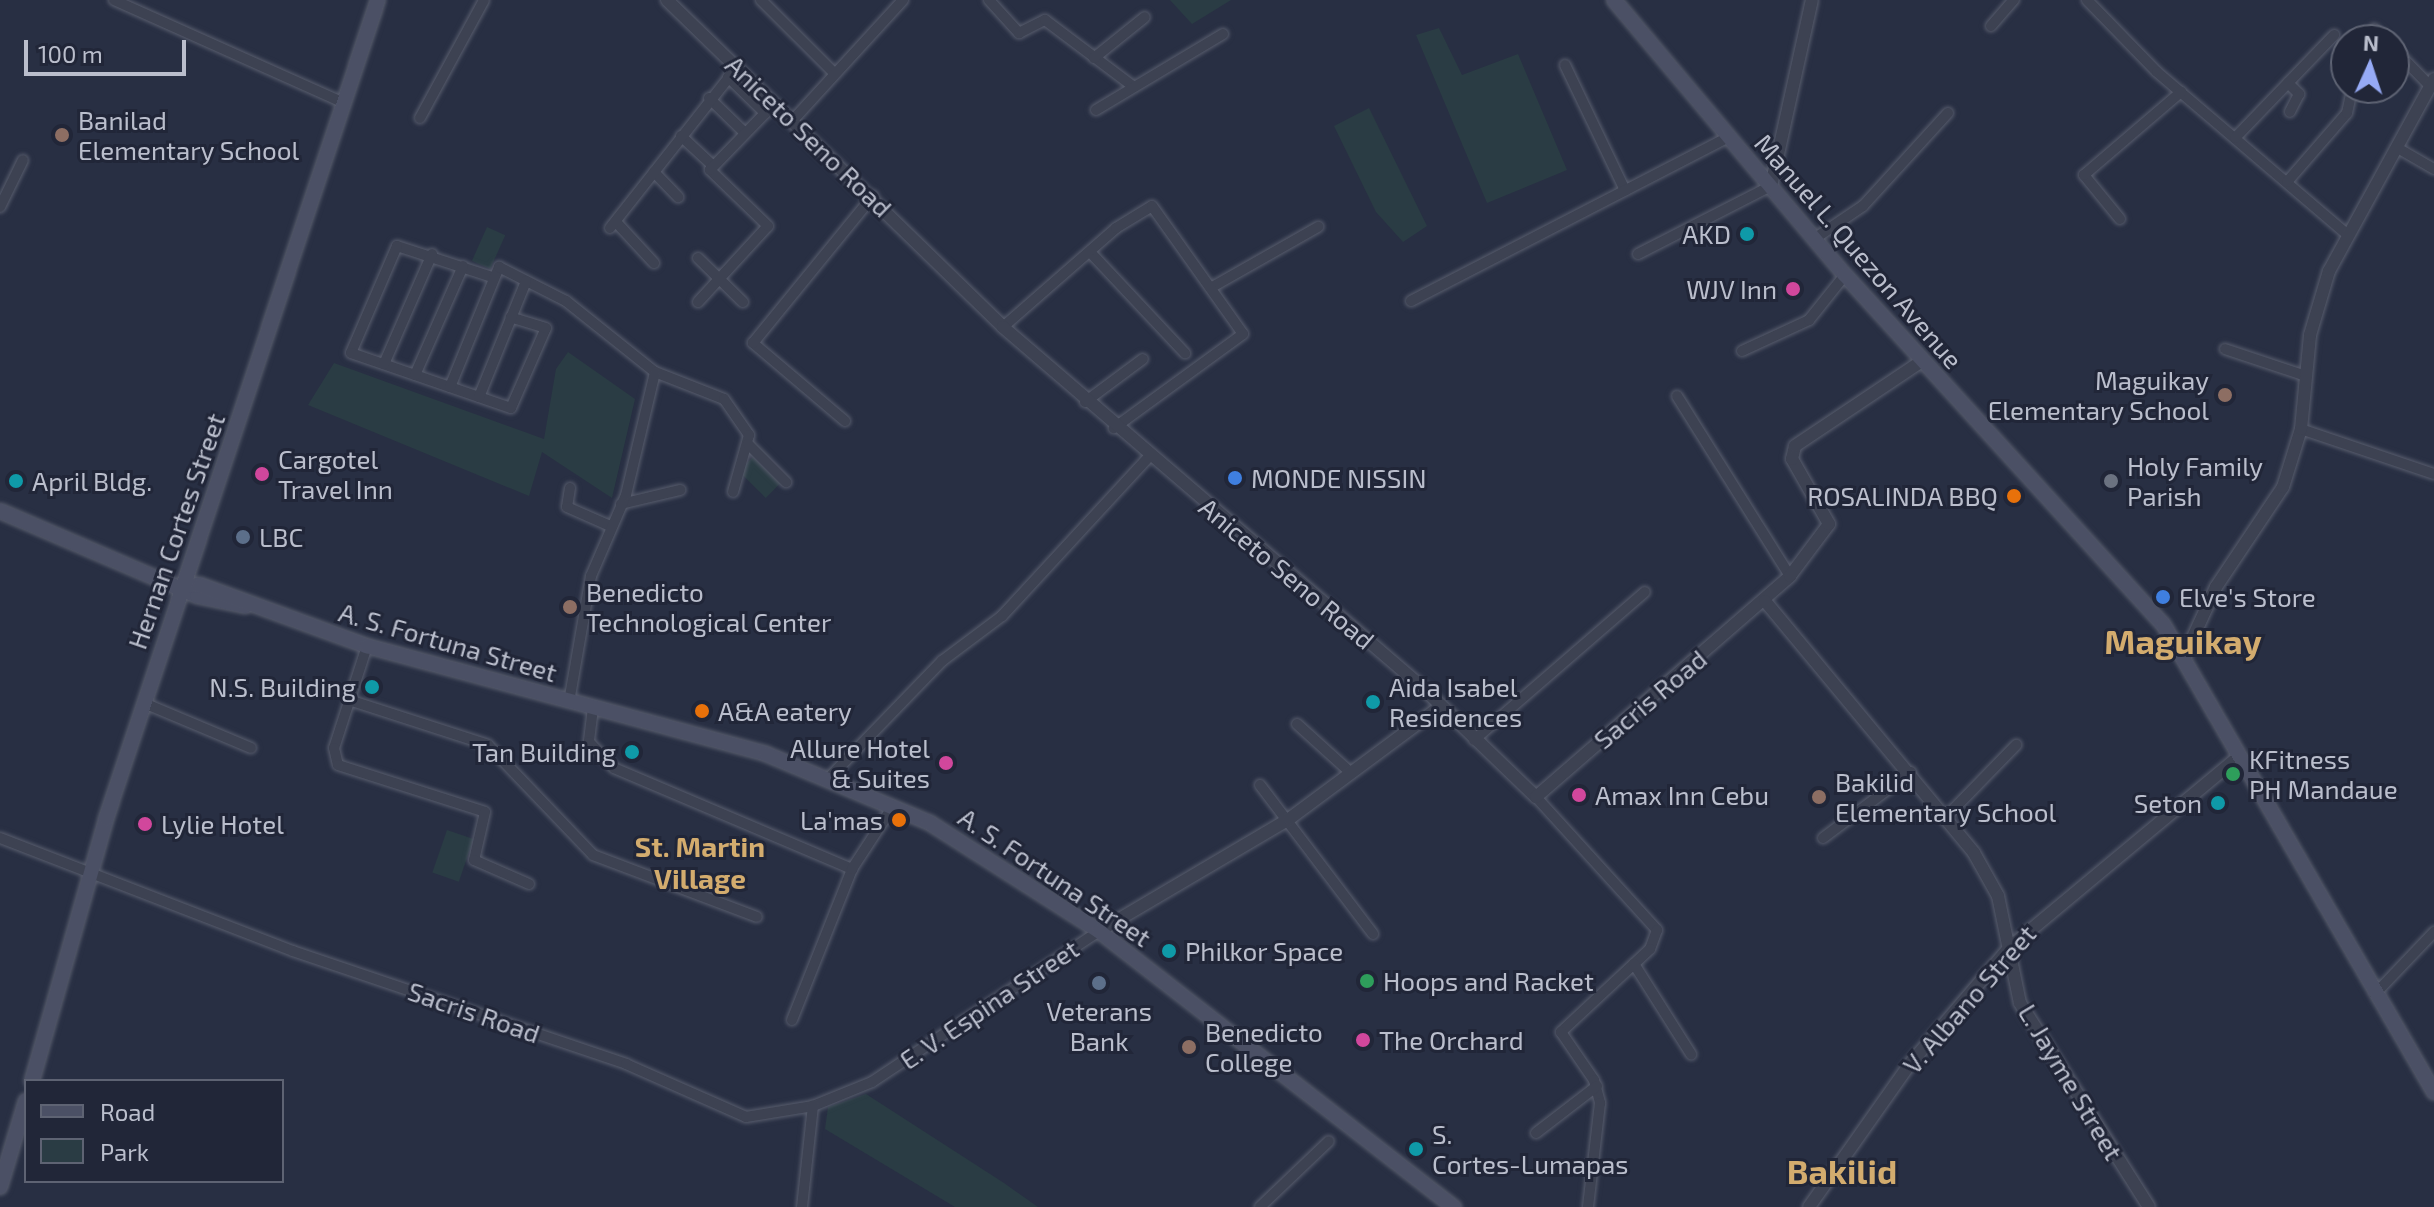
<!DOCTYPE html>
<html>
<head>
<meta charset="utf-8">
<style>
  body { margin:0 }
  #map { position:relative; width:2434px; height:1207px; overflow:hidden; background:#282f43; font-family:"Exo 2",sans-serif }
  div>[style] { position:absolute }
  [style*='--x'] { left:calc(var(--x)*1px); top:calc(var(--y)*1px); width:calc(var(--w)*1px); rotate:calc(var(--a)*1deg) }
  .green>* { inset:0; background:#2a3c44; transform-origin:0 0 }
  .roads { filter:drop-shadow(0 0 2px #585d6d) drop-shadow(0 0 2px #585d6d) }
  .minor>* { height:10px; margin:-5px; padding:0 5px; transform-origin:5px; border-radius:5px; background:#3d4252 }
  .tertiary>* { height:12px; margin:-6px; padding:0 6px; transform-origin:6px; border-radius:6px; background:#3d4252 }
  .secondary>* { height:14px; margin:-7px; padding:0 7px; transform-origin:7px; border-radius:7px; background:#4b5065 }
  .dots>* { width:22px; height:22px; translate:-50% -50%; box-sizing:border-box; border:4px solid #212638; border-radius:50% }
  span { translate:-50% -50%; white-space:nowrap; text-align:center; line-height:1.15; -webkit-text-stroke:6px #212638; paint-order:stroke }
  .poi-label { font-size:26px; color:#babecc }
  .left { translate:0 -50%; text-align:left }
  .right { translate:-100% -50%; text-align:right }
  .street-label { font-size:26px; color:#babecc }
  .neighbourhood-label { font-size:28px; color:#d3ac6e; font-weight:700 }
  .district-label { font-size:34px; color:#d3ac6e; font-weight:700 }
  .legend { position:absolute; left:24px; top:1079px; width:260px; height:104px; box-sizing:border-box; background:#212638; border:2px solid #5e6373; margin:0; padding:10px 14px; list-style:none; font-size:24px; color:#babecc }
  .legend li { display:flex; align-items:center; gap:16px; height:40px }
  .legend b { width:40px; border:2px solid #5e6373 }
  .north { position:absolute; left:2330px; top:24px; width:80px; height:80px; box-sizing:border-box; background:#212638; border:2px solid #5e6373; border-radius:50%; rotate:3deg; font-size:22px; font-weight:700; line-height:32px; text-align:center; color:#babecc }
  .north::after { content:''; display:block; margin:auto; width:28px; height:36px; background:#96aaf5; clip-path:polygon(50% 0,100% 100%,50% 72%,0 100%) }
  .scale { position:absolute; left:24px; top:40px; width:162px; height:36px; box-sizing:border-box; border:4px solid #babecc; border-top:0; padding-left:10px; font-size:24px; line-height:28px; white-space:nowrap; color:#babecc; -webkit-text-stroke:6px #212638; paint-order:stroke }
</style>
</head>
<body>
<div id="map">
  <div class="green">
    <div style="clip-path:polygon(1170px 0,1231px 0,1192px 24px)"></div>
    <div style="clip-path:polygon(1439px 28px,1462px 75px,1518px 54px,1567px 170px,1487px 203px,1416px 35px)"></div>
    <div style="clip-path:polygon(1369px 108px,1427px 226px,1403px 242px,1376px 212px,1334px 126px)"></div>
    <div style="left:487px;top:227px;width:20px;height:37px;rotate:24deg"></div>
    <div style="clip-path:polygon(568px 352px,635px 399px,612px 498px,542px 452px,529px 496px,308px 405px,334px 363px,544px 439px,556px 369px)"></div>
    <div style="left:753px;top:457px;width:38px;height:20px;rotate:45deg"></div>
    <div style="left:447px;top:830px;width:28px;height:45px;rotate:19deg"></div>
    <div style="clip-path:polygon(866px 1094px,1004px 1183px,1038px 1207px,955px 1207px,825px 1129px,828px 1107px)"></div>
  </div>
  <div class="roads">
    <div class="minor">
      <div style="--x:114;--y:0;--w:252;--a:24.1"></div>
      <div style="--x:761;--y:0;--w:103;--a:45"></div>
      <div style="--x:989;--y:0;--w:45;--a:47.7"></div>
      <div style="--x:1019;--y:33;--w:29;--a:-27"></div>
      <div style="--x:1045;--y:20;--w:111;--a:37"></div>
      <div style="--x:2087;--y:0;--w:100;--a:45.8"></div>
      <div style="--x:2157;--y:72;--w:250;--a:40.5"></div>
      <div style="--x:1991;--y:26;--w:35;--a:-49"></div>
      <div style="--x:2374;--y:29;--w:16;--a:45"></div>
      <div style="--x:2394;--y:49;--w:53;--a:45.8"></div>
      <div style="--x:1094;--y:58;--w:65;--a:-38.8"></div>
      <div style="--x:1565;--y:65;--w:139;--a:64.4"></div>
      <div style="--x:728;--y:77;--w:52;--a:44.2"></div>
      <div style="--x:2288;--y:83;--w:16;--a:45"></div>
      <div style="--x:2299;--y:94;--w:20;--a:117"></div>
      <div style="--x:709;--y:98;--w:49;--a:44.2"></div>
      <div style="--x:1096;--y:110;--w:148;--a:-30.9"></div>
      <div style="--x:420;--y:118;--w:134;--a:-61.5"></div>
      <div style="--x:793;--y:120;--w:163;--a:-47.5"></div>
      <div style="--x:681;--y:136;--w:41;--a:43"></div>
      <div style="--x:2235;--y:138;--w:143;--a:-46.1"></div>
      <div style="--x:2401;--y:150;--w:38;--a:30"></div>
      <div style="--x:654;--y:172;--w:35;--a:46"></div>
      <div style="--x:2287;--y:182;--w:91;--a:-49"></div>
      <div style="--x:2347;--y:113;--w:19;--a:-78"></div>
      <div style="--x:0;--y:207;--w:52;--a:-63.9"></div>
      <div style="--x:2120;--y:219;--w:57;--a:-129.3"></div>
      <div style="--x:2084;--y:175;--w:128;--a:-40.6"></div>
      <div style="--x:616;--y:222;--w:56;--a:47.2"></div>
      <div style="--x:610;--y:228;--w:205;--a:-51.7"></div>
      <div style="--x:1814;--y:239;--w:59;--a:-34"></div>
      <div style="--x:1863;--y:206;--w:126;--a:-47.6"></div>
      <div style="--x:1090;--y:252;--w:139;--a:46.8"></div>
      <div style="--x:1638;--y:254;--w:149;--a:-27.1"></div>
      <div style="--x:698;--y:258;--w:63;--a:44.4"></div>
      <div style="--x:492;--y:277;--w:100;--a:-161.9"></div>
      <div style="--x:397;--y:246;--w:116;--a:113.3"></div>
      <div style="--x:351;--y:353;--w:169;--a:19"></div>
      <div style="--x:511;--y:408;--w:87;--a:-66.4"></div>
      <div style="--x:546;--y:328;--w:37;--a:-163"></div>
      <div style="--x:1214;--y:286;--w:120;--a:-29.6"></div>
      <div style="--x:1411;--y:301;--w:358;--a:-27.3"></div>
      <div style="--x:698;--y:302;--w:103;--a:-47.4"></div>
      <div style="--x:768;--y:226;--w:81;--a:-136"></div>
      <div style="--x:710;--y:170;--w:93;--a:-45.9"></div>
      <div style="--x:1003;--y:327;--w:150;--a:-41.2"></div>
      <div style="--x:1116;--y:228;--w:42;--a:-31.4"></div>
      <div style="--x:1152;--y:206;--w:157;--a:54.6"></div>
      <div style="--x:1243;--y:334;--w:160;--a:143.9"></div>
      <div style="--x:2225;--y:349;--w:85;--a:18.4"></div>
      <div style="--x:1742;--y:351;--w:74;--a:-24.8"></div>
      <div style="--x:1809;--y:320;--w:58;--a:-51.3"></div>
      <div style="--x:384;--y:364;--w:120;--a:-66.4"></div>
      <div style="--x:415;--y:375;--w:119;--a:-66.2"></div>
      <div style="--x:450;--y:387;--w:130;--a:-67.8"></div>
      <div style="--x:499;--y:267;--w:75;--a:26.9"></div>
      <div style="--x:566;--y:301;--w:114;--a:38.6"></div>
      <div style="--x:655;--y:372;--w:74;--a:21.4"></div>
      <div style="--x:724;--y:399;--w:44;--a:55.2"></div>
      <div style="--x:749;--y:435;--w:59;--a:105.7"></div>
      <div style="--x:1677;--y:396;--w:213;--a:57.9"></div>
      <div style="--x:479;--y:397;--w:125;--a:-67.9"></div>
      <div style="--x:1085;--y:402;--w:72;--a:-36.6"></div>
      <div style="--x:845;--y:421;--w:121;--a:-139.7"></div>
      <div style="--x:753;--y:343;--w:190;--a:-50.8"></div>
      <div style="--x:2301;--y:429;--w:140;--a:18.7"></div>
      <div style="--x:748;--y:444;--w:54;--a:45"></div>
      <div style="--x:570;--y:488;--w:19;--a:99"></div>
      <div style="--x:567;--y:507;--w:45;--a:23.7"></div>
      <div style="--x:621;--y:504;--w:61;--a:-13.3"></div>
      <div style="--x:367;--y:646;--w:107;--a:107.9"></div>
      <div style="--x:334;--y:748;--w:17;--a:77"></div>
      <div style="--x:338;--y:765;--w:154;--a:17.7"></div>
      <div style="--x:485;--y:812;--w:49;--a:102.9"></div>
      <div style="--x:474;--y:860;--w:60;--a:23.6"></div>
      <div style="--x:349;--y:700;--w:146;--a:17.9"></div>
      <div style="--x:488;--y:745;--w:152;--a:46.3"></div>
      <div style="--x:593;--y:855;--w:175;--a:20.7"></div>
      <div style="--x:569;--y:702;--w:128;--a:-80.1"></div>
      <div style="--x:591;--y:576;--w:88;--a:-66.6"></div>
      <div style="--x:626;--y:495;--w:126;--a:-76.7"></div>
      <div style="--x:144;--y:703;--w:116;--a:22.8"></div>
      <div style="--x:593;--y:708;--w:34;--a:97"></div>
      <div style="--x:589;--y:742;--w:36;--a:46"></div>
      <div style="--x:614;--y:768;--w:259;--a:23"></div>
      <div style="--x:1297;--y:724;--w:73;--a:42.2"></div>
      <div style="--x:1474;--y:740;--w:226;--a:-40.9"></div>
      <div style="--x:828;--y:779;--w:164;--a:-46"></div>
      <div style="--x:942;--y:661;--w:75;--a:-36.9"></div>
      <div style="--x:1002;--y:616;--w:215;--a:-47.3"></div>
      <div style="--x:1260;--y:785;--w:187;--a:52.8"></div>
      <div style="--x:1536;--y:797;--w:180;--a:47.7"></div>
      <div style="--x:1657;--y:930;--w:20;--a:110"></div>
      <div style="--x:1650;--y:949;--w:122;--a:137"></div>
      <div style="--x:1561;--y:1032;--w:58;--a:55.5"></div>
      <div style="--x:1594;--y:1080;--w:24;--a:75"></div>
      <div style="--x:1600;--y:1103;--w:105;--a:96.6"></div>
      <div style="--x:1948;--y:815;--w:98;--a:-45.8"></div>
      <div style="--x:0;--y:838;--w:314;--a:21.1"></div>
      <div style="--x:293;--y:951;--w:352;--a:18.7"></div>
      <div style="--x:626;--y:1064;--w:131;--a:23.8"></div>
      <div style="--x:746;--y:1117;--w:68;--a:-9.3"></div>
      <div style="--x:813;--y:1106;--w:64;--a:-22.1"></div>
      <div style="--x:872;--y:1082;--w:273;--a:-33.6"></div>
      <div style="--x:1823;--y:838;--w:110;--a:-36.9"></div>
      <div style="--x:1634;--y:964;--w:107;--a:57.7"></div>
      <div style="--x:2375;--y:994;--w:86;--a:-46.4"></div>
      <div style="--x:792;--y:1020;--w:162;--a:-68.3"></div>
      <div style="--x:852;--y:869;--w:75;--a:-56.9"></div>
      <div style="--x:1536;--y:1133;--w:77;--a:-37.6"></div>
      <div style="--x:802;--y:1207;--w:102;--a:-83.8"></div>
      <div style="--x:1260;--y:1207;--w:95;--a:-43.7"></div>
    </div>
    <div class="tertiary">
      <div style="--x:667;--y:0;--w:469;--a:44.2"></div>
      <div style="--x:1003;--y:327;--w:552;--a:40.67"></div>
      <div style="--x:1422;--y:687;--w:158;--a:44"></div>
      <div style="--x:1536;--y:797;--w:337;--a:-41"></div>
      <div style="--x:1790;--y:576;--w:65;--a:-53.1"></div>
      <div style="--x:1829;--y:524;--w:75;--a:-119.6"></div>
      <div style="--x:1792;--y:459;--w:13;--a:-77"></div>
      <div style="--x:1795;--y:446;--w:153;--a:-33.8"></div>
      <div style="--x:1771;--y:186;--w:190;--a:-77.6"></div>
      <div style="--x:1765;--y:601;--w:327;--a:50.3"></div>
      <div style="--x:1974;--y:853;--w:49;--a:60.8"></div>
      <div style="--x:1998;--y:896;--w:109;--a:78.4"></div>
      <div style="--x:2020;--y:1003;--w:241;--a:57.7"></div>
      <div style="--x:2184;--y:657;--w:77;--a:-65.4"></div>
      <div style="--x:2216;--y:587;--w:120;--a:-56.2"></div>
      <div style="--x:2283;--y:487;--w:61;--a:-72.8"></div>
      <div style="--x:2301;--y:429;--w:94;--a:-84.5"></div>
      <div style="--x:2310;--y:335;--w:67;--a:-73.5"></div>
      <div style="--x:2329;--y:271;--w:219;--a:-61.3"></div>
      <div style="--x:1099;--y:931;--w:221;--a:-30.5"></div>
      <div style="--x:1289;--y:819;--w:188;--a:-36.6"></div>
      <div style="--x:1809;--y:1207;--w:174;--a:-54.8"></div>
      <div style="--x:1909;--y:1065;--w:154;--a:-49.5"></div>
      <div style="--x:2009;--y:948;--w:295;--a:-39.8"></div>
    </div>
    <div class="secondary">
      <div style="--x:1614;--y:0;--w:359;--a:50"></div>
      <div style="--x:1845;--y:275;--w:472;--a:47.7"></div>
      <div style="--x:2163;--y:624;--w:541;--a:59.93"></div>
      <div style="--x:0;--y:511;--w:215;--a:23.3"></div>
      <div style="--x:197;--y:596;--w:49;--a:11.8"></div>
      <div style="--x:183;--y:586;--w:17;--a:-3"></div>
      <div style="--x:200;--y:585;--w:178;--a:20.1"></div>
      <div style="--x:367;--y:646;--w:413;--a:15.1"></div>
      <div style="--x:766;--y:754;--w:178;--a:22.8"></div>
      <div style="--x:930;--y:823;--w:201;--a:32.6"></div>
      <div style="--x:1099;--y:931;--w:450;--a:37.9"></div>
      <div style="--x:32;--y:1081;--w:272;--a:-74.2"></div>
      <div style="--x:106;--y:819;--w:863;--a:-71.63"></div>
      <div style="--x:0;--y:1187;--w:90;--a:-73.2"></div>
    </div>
  </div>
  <div class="dots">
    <div style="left:62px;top:135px;background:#8d6e63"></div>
    <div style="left:1747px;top:234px;background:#0f9aa8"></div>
    <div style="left:1793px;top:289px;background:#d1479c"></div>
    <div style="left:2225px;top:395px;background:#8d6e63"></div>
    <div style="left:262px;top:474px;background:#d1479c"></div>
    <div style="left:1235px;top:478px;background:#3f7fe0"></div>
    <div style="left:16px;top:481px;background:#0f9aa8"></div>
    <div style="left:2111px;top:481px;background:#6b7280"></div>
    <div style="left:2014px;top:496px;background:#e8710a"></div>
    <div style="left:243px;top:537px;background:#5c6f8a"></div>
    <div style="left:2163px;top:597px;background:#3f7fe0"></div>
    <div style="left:570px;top:607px;background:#8d6e63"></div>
    <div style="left:372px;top:687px;background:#0f9aa8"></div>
    <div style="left:1373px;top:702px;background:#0f9aa8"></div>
    <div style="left:702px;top:711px;background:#e8710a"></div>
    <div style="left:632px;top:752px;background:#0f9aa8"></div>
    <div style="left:946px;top:763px;background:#d1479c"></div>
    <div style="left:2233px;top:774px;background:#2e9e5b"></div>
    <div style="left:1579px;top:795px;background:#d1479c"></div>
    <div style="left:1819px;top:797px;background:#8d6e63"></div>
    <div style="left:2218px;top:803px;background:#0f9aa8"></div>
    <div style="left:899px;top:820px;background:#e8710a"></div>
    <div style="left:145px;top:824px;background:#d1479c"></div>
    <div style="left:1169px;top:951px;background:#0f9aa8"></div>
    <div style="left:1367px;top:981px;background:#2e9e5b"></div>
    <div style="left:1099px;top:983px;background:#5c6f8a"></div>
    <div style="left:1363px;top:1040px;background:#d1479c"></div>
    <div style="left:1189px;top:1047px;background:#8d6e63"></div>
    <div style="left:1416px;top:1149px;background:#0f9aa8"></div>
  </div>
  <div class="poi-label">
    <span class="left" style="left:78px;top:135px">Banilad<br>Elementary School</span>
    <span class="right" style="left:1731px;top:234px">AKD</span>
    <span class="right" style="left:1777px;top:289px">WJV Inn</span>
    <span class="right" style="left:2209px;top:395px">Maguikay<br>Elementary School</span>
    <span class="left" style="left:278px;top:474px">Cargotel<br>Travel Inn</span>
    <span class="left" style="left:2127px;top:481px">Holy Family<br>Parish</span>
    <span class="left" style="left:1251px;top:478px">MONDE NISSIN</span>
    <span class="left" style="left:32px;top:481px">April Bldg.</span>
    <span class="right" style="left:1998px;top:496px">ROSALINDA BBQ</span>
    <span class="left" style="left:259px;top:537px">LBC</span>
    <span class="left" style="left:586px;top:607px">Benedicto<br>Technological Center</span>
    <span class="left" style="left:2179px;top:597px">Elve's Store</span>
    <span class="right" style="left:356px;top:687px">N.S. Building</span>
    <span class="left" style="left:1389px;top:702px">Aida Isabel<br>Residences</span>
    <span class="left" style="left:718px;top:711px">A&amp;A eatery</span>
    <span class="right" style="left:930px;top:763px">Allure Hotel<br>&amp; Suites</span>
    <span class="right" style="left:616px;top:752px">Tan Building</span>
    <span class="left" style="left:2249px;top:774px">KFitness<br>PH Mandaue</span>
    <span class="left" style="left:1835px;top:797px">Bakilid<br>Elementary School</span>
    <span class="left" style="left:1595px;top:795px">Amax Inn Cebu</span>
    <span class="right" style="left:2202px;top:803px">Seton</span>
    <span class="right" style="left:883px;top:820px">La'mas</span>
    <span class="left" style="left:161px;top:824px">Lylie Hotel</span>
    <span class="left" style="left:1185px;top:951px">Philkor Space</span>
    <span class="left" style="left:1383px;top:981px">Hoops and Racket</span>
    <span style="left:1099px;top:1026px">Veterans<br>Bank</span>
    <span class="left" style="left:1205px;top:1047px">Benedicto<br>College</span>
    <span class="left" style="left:1379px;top:1040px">The Orchard</span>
    <span class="left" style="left:1432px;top:1149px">S.<br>Cortes-Lumapas</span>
  </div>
  <div class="street-label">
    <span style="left:809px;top:136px;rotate:44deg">Aniceto Seno Road</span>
    <span style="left:1859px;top:251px;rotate:49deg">Manuel L. Quezon Avenue</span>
    <span style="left:176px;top:531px;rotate:-71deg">Hernan Cortes Street</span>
    <span style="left:1287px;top:573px;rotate:40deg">Aniceto Seno Road</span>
    <span style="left:448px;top:642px;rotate:16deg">A. S. Fortuna Street</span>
    <span style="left:1650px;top:699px;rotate:-40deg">Sacris Road</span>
    <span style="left:1055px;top:877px;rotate:34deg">A. S. Fortuna Street</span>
    <span style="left:1969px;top:999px;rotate:-49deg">V. Albano Street</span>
    <span style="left:989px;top:1004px;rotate:-34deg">E. V. Espina Street</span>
    <span style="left:474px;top:1012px;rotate:19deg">Sacris Road</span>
    <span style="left:2071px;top:1082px;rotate:59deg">L. Jayme Street</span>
  </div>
  <div class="neighbourhood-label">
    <span style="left:700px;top:862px">St. Martin<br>Village</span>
  </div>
  <div class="district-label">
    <span style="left:2183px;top:641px">Maguikay</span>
    <span style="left:1842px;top:1171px">Bakilid</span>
  </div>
  <ul class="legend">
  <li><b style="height:10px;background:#4b5065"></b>Road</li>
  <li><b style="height:22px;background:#2a3c44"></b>Park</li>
  </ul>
  <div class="north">N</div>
  <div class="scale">100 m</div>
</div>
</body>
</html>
